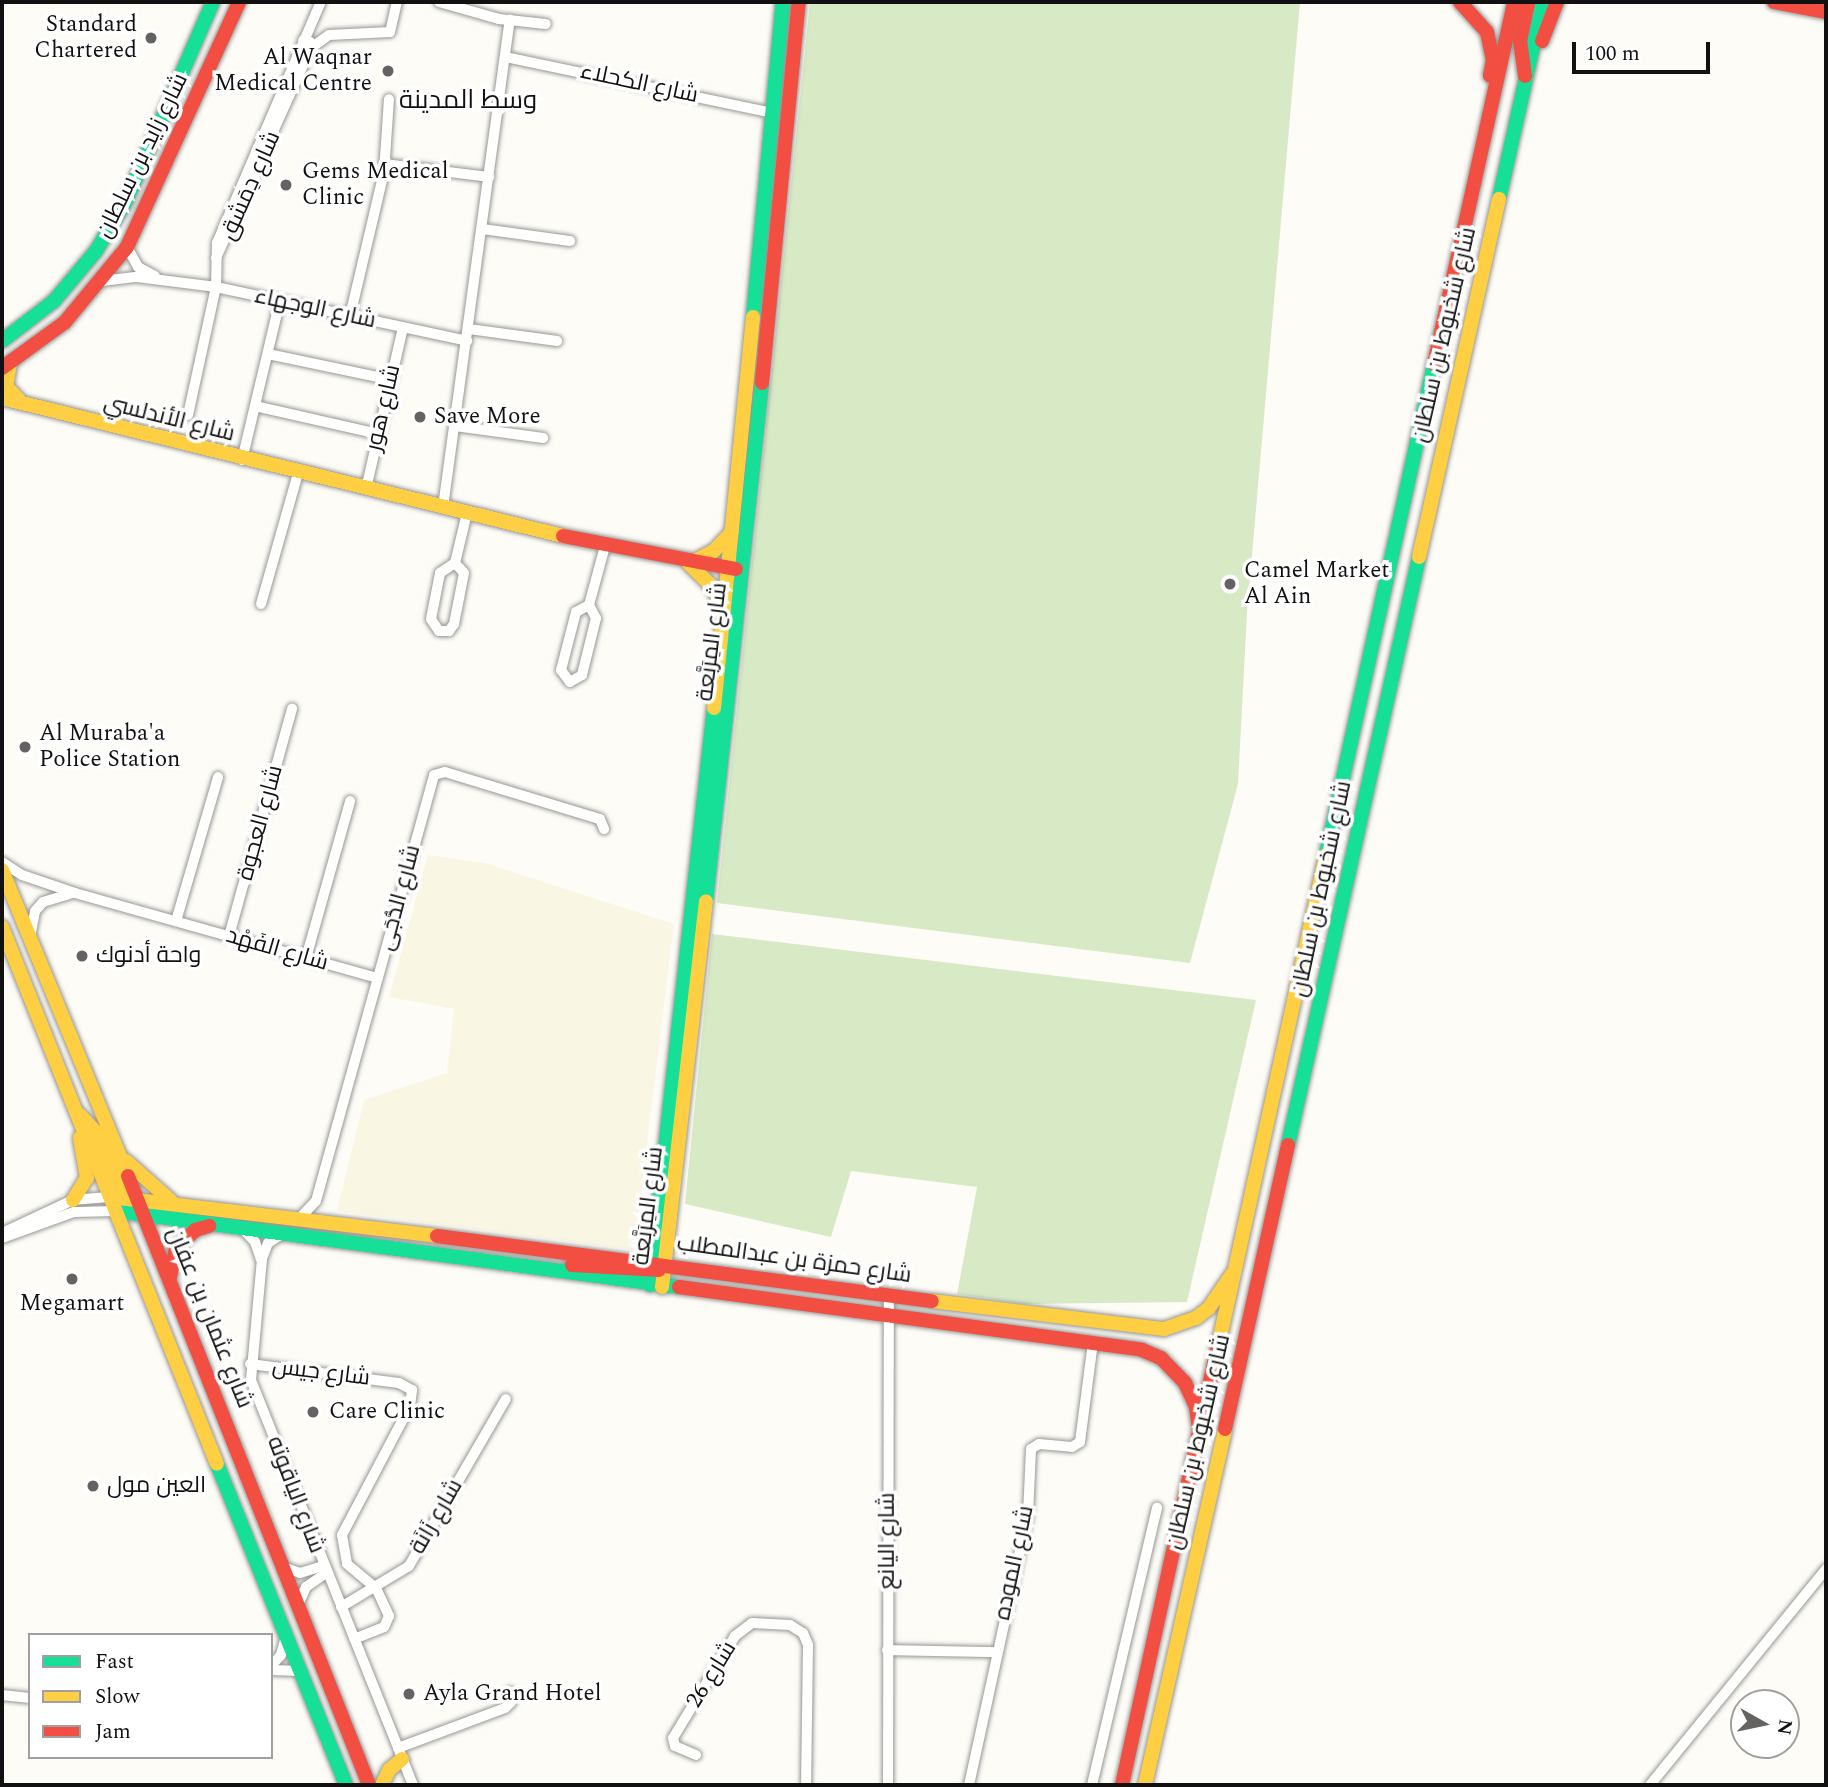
<!DOCTYPE html>
<html>
<head>
<meta charset="utf-8">
<style>
  body { margin:0 }
  #map { position:relative; width:1828px; height:1787px; overflow:hidden; background:#fdfcf7; font-family:Spectral,Cairo,serif }
  div>[style] { position:absolute }
  [style*='--x'] { left:calc(var(--x)*1px); top:calc(var(--y)*1px); width:calc(var(--w)*1px); rotate:calc(var(--a)*1deg) }
  .farmland>* { inset:0; background:#f9f7e4 }
  .forest>* { inset:0; background:#d8eac5 }
  .roads { filter:drop-shadow(0 0 2px #979795) drop-shadow(0 0 2px #979795) }
  .street>* { height:10px; margin:-5px; padding:0 5px; transform-origin:5px; border-radius:5px; background:#fffffe }
  .fast>* { height:14px; margin:-7px; padding:0 7px; transform-origin:7px; border-radius:7px; background:#16e098 }
  .slow>* { height:14px; margin:-7px; padding:0 7px; transform-origin:7px; border-radius:7px; background:#ffcf43 }
  .jam>* { height:14px; margin:-7px; padding:0 7px; transform-origin:7px; border-radius:7px; background:#f24e42 }
  .dots>* { width:19px; height:19px; translate:-50% -50%; box-sizing:border-box; border:4px solid #fff; border-radius:50% }
  span { translate:-50% -50%; white-space:nowrap; text-align:center; line-height:1.15; -webkit-text-stroke:7px #fff; paint-order:stroke }
  .poi-label { font-size:23px; color:#111 }
  .right { translate:-100% -50%; text-align:right }
  .left { translate:0 -50%; text-align:left }
  .street-label { font-size:23px; color:#111 }
  .quarter-label { font-size:26px; color:#111 }
  .frame { position:absolute; inset:0; border:4px solid #111; pointer-events:none }
  .legend { position:absolute; left:28px; top:1633px; width:245px; height:126px; box-sizing:border-box; background:#fff; border:2px solid #a0a0a0; margin:0; padding:9px 12px; list-style:none; font-size:21px; color:#111 }
  .legend li { display:flex; align-items:center; gap:14px; height:35px }
  .legend b { width:35px; border:2px solid #a0a0a0 }
  .north { position:absolute; left:1730px; top:1689px; width:70px; height:70px; box-sizing:border-box; background:#fff; border:2px solid #a0a0a0; border-radius:50%; rotate:99deg; font-size:19px; font-weight:700; line-height:28px; text-align:center; color:#111 }
  .north::after { content:''; display:block; margin:auto; width:24px; height:32px; background:#646362; clip-path:polygon(50% 0,100% 100%,50% 72%,0 100%) }
  .scale { position:absolute; left:1572px; top:42px; width:138px; height:32px; box-sizing:border-box; border:4px solid #111; border-top:0; padding-left:9px; font-size:21px; line-height:24px; white-space:nowrap; color:#111; -webkit-text-stroke:5px #fff; paint-order:stroke }
</style>
</head>
<body>
<div id="map">
  <div class="farmland">
    <div style="clip-path:polygon(428px 855px,485px 863px,674px 924px,634px 1250px,337px 1211px,364px 1100px,447px 1073px,454px 1009px,389px 997px)"></div>
  </div>
  <div class="forest">
    <div style="clip-path:polygon(810px 2px,1300px 2px,1247px 613px,1238px 784px,1190px 963px,717px 903px)"></div>
    <div style="clip-path:polygon(712px 934px,1256px 1000px,1187px 1302px,1024px 1304px,957px 1294px,977px 1187px,851px 1171px,831px 1237px,685px 1204px)"></div>
  </div>
  <div class="roads">
    <div class="street">
      <div style="--x:439;--y:2;--w:62;--a:15.8"></div>
      <div style="--x:499;--y:19;--w:47;--a:6.1"></div>
      <div style="--x:311;--y:48;--w:22;--a:-36"></div>
      <div style="--x:329;--y:35;--w:61;--a:-2.8"></div>
      <div style="--x:390;--y:32;--w:31;--a:-77"></div>
      <div style="--x:505;--y:57;--w:274;--a:11.8"></div>
      <div style="--x:385;--y:164;--w:105;--a:7.1"></div>
      <div style="--x:482;--y:229;--w:89;--a:7.8"></div>
      <div style="--x:127;--y:247;--w:23;--a:61"></div>
      <div style="--x:138;--y:267;--w:19;--a:28"></div>
      <div style="--x:216;--y:258;--w:230;--a:-65.7"></div>
      <div style="--x:311;--y:48;--w:6;--a:-99"></div>
      <div style="--x:310;--y:42;--w:7;--a:-164"></div>
      <div style="--x:102;--y:281;--w:35;--a:-7"></div>
      <div style="--x:137;--y:277;--w:80;--a:7.2"></div>
      <div style="--x:216;--y:287;--w:257;--a:12.1"></div>
      <div style="--x:350;--y:316;--w:148;--a:-76.7"></div>
      <div style="--x:384;--y:172;--w:73;--a:-86.1"></div>
      <div style="--x:469;--y:329;--w:89;--a:7.8"></div>
      <div style="--x:268;--y:354;--w:126;--a:11.9"></div>
      <div style="--x:255;--y:406;--w:126;--a:12.8"></div>
      <div style="--x:188;--y:415;--w:131;--a:-77.7"></div>
      <div style="--x:216;--y:287;--w:44;--a:-88.7"></div>
      <div style="--x:217;--y:243;--w:262;--a:-66.7"></div>
      <div style="--x:455;--y:426;--w:89;--a:7.8"></div>
      <div style="--x:242;--y:460;--w:163;--a:-76.6"></div>
      <div style="--x:366;--y:489;--w:166;--a:-77.1"></div>
      <div style="--x:443;--y:507;--w:492;--a:-82.2"></div>
      <div style="--x:455;--y:563;--w:13;--a:48"></div>
      <div style="--x:464;--y:573;--w:52;--a:101.1"></div>
      <div style="--x:454;--y:624;--w:9;--a:126"></div>
      <div style="--x:449;--y:631;--w:10;--a:180"></div>
      <div style="--x:439;--y:631;--w:14;--a:-124"></div>
      <div style="--x:431;--y:619;--w:47;--a:-78.9"></div>
      <div style="--x:440;--y:573;--w:18;--a:-34"></div>
      <div style="--x:455;--y:563;--w:51;--a:-76.5"></div>
      <div style="--x:261;--y:604;--w:136;--a:-74.2"></div>
      <div style="--x:589;--y:605;--w:15;--a:62"></div>
      <div style="--x:596;--y:618;--w:59;--a:103.8"></div>
      <div style="--x:582;--y:675;--w:14;--a:150"></div>
      <div style="--x:570;--y:682;--w:15;--a:-127"></div>
      <div style="--x:561;--y:670;--w:60;--a:-75.5"></div>
      <div style="--x:576;--y:612;--w:15;--a:-28"></div>
      <div style="--x:589;--y:605;--w:61;--a:-74.8"></div>
      <div style="--x:2;--y:862;--w:24;--a:33"></div>
      <div style="--x:22;--y:875;--w:56;--a:18.8"></div>
      <div style="--x:75;--y:893;--w:314;--a:15.7"></div>
      <div style="--x:176;--y:921;--w:150;--a:-73.7"></div>
      <div style="--x:31;--y:932;--w:21;--a:-79"></div>
      <div style="--x:35;--y:911;--w:12;--a:-48"></div>
      <div style="--x:43;--y:902;--w:31;--a:-17"></div>
      <div style="--x:229;--y:936;--w:236;--a:-74.5"></div>
      <div style="--x:306;--y:958;--w:163;--a:-74.3"></div>
      <div style="--x:300;--y:1218;--w:23;--a:-47"></div>
      <div style="--x:316;--y:1201;--w:442;--a:-74.5"></div>
      <div style="--x:434;--y:775;--w:11;--a:-15"></div>
      <div style="--x:445;--y:772;--w:162;--a:16.9"></div>
      <div style="--x:600;--y:819;--w:11;--a:68"></div>
      <div style="--x:242;--y:1228;--w:19;--a:47"></div>
      <div style="--x:255;--y:1242;--w:18;--a:71"></div>
      <div style="--x:2;--y:1233;--w:78;--a:-24.9"></div>
      <div style="--x:73;--y:1200;--w:38;--a:-5"></div>
      <div style="--x:283;--y:1233;--w:18;--a:146"></div>
      <div style="--x:268;--y:1243;--w:17;--a:111"></div>
      <div style="--x:262;--y:1259;--w:121;--a:95.2"></div>
      <div style="--x:251;--y:1380;--w:436;--a:68.2"></div>
      <div style="--x:2;--y:1238;--w:77;--a:-19.9"></div>
      <div style="--x:74;--y:1212;--w:42;--a:-1.4"></div>
      <div style="--x:250;--y:1364;--w:150;--a:7.3"></div>
      <div style="--x:399;--y:1383;--w:15;--a:28"></div>
      <div style="--x:412;--y:1390;--w:16;--a:97"></div>
      <div style="--x:410;--y:1406;--w:146;--a:117.8"></div>
      <div style="--x:342;--y:1535;--w:29;--a:80"></div>
      <div style="--x:347;--y:1564;--w:38;--a:40"></div>
      <div style="--x:376;--y:1588;--w:31;--a:65"></div>
      <div style="--x:389;--y:1616;--w:12;--a:114"></div>
      <div style="--x:384;--y:1627;--w:32;--a:158"></div>
      <div style="--x:283;--y:1567;--w:18;--a:19"></div>
      <div style="--x:300;--y:1573;--w:24;--a:-17"></div>
      <div style="--x:298;--y:1605;--w:20;--a:-66"></div>
      <div style="--x:306;--y:1587;--w:24;--a:-35"></div>
      <div style="--x:341;--y:1607;--w:79;--a:-31.1"></div>
      <div style="--x:409;--y:1566;--w:193;--a:-59.9"></div>
      <div style="--x:887;--y:1650;--w:109;--a:1.1"></div>
      <div style="--x:271;--y:1666;--w:15;--a:-48"></div>
      <div style="--x:281;--y:1655;--w:16;--a:-75"></div>
      <div style="--x:271;--y:1670;--w:29;--a:2"></div>
      <div style="--x:2;--y:1695;--w:28;--a:6"></div>
      <div style="--x:398;--y:1748;--w:114;--a:-20.5"></div>
      <div style="--x:505;--y:1708;--w:8;--a:-45"></div>
      <div style="--x:511;--y:1702;--w:10;--a:-96"></div>
      <div style="--x:696;--y:1755;--w:23;--a:-157"></div>
      <div style="--x:675;--y:1746;--w:8;--a:-104"></div>
      <div style="--x:673;--y:1738;--w:119;--a:-58.7"></div>
      <div style="--x:735;--y:1636;--w:21;--a:-37"></div>
      <div style="--x:752;--y:1623;--w:38;--a:3"></div>
      <div style="--x:790;--y:1625;--w:15;--a:32"></div>
      <div style="--x:803;--y:1633;--w:13;--a:67"></div>
      <div style="--x:808;--y:1645;--w:140;--a:90.8"></div>
      <div style="--x:888;--y:1785;--w:489;--a:-89.9"></div>
      <div style="--x:969;--y:1785;--w:276;--a:-77.7"></div>
      <div style="--x:1028;--y:1515;--w:66;--a:-87.4"></div>
      <div style="--x:1031;--y:1449;--w:9;--a:-32"></div>
      <div style="--x:1039;--y:1444;--w:33;--a:5"></div>
      <div style="--x:1072;--y:1447;--w:9;--a:-32"></div>
      <div style="--x:1080;--y:1442;--w:101;--a:-82.6"></div>
      <div style="--x:1092;--y:1785;--w:285;--a:-76.8"></div>
      <div style="--x:1650;--y:1785;--w:279;--a:-50.8"></div>
    </div>
    <div class="fast">
      <div style="--x:1499;--y:199;--w:202;--a:-77.4"></div>
      <div style="--x:753;--y:317;--w:316;--a:-84.6"></div>
      <div style="--x:2;--y:341;--w:66;--a:-37.6"></div>
      <div style="--x:54;--y:301;--w:65;--a:-50"></div>
      <div style="--x:96;--y:251;--w:58;--a:-59"></div>
      <div style="--x:126;--y:201;--w:217;--a:-66.4"></div>
      <div style="--x:1326;--y:855;--w:503;--a:-77.59"></div>
      <div style="--x:706;--y:901;--w:521;--a:-83.83"></div>
      <div style="--x:1288;--y:1145;--w:602;--a:-77.44"></div>
      <div style="--x:116;--y:1211;--w:568;--a:7.69"></div>
      <div style="--x:650;--y:1285;--w:581;--a:-83.67"></div>
      <div style="--x:217;--y:1464;--w:346;--a:68.1"></div>
    </div>
    <div class="slow">
      <div style="--x:10;--y:364;--w:22;--a:100"></div>
      <div style="--x:6;--y:386;--w:19;--a:47"></div>
      <div style="--x:2;--y:398;--w:578;--a:13.82"></div>
      <div style="--x:1419;--y:557;--w:367;--a:-77.4"></div>
      <div style="--x:693;--y:562;--w:24;--a:-28"></div>
      <div style="--x:714;--y:551;--w:26;--a:-47"></div>
      <div style="--x:689;--y:564;--w:28;--a:44"></div>
      <div style="--x:709;--y:583;--w:28;--a:58"></div>
      <div style="--x:714;--y:708;--w:393;--a:-84.3"></div>
      <div style="--x:2;--y:870;--w:331;--a:67.6"></div>
      <div style="--x:2;--y:927;--w:578;--a:68.18"></div>
      <div style="--x:80;--y:1115;--w:23;--a:47"></div>
      <div style="--x:96;--y:1132;--w:61;--a:66.8"></div>
      <div style="--x:120;--y:1188;--w:7;--a:45"></div>
      <div style="--x:125;--y:1193;--w:9;--a:-32"></div>
      <div style="--x:126;--y:1161;--w:60;--a:41.6"></div>
      <div style="--x:111;--y:1197;--w:328;--a:6.8"></div>
      <div style="--x:73;--y:1200;--w:26;--a:-58"></div>
      <div style="--x:87;--y:1178;--w:41;--a:-99.9"></div>
      <div style="--x:662;--y:1287;--w:388;--a:-83.5"></div>
      <div style="--x:932;--y:1301;--w:234;--a:6.9"></div>
      <div style="--x:1164;--y:1329;--w:34;--a:-19"></div>
      <div style="--x:1196;--y:1318;--w:16;--a:-38"></div>
      <div style="--x:1209;--y:1308;--w:41;--a:-55.9"></div>
      <div style="--x:1217;--y:1351;--w:508;--a:-77.61"></div>
      <div style="--x:382;--y:1785;--w:17;--a:-65"></div>
      <div style="--x:389;--y:1770;--w:17;--a:-40"></div>
      <div style="--x:1145;--y:1785;--w:365;--a:-77.3"></div>
    </div>
    <div class="jam">
      <div style="--x:1460;--y:2;--w:40;--a:48"></div>
      <div style="--x:1487;--y:32;--w:29;--a:78"></div>
      <div style="--x:1493;--y:60;--w:16;--a:101"></div>
      <div style="--x:1774;--y:2;--w:53;--a:10.9"></div>
      <div style="--x:1542;--y:41;--w:42;--a:-69"></div>
      <div style="--x:1525;--y:76;--w:35;--a:-98"></div>
      <div style="--x:1520;--y:41;--w:40;--a:-78"></div>
      <div style="--x:1434;--y:364;--w:371;--a:-77.5"></div>
      <div style="--x:2;--y:368;--w:78;--a:-36.1"></div>
      <div style="--x:65;--y:322;--w:97;--a:-50.4"></div>
      <div style="--x:127;--y:247;--w:269;--a:-65.4"></div>
      <div style="--x:762;--y:383;--w:383;--a:-84.5"></div>
      <div style="--x:563;--y:536;--w:176;--a:10.8"></div>
      <div style="--x:128;--y:1176;--w:655;--a:68.41"></div>
      <div style="--x:437;--y:1236;--w:499;--a:7.5"></div>
      <div style="--x:572;--y:1265;--w:87;--a:3.3"></div>
      <div style="--x:170;--y:1277;--w:30;--a:-78"></div>
      <div style="--x:176;--y:1248;--w:26;--a:-43"></div>
      <div style="--x:195;--y:1230;--w:15;--a:-16"></div>
      <div style="--x:679;--y:1287;--w:467;--a:7.7"></div>
      <div style="--x:1142;--y:1350;--w:21;--a:23"></div>
      <div style="--x:1161;--y:1358;--w:35;--a:46"></div>
      <div style="--x:1185;--y:1383;--w:26;--a:65"></div>
      <div style="--x:1196;--y:1407;--w:22;--a:82"></div>
      <div style="--x:1225;--y:1429;--w:291;--a:-77.5"></div>
      <div style="--x:1122;--y:1785;--w:444;--a:-77.7"></div>
    </div>
  </div>
  <div class="dots">
    <div style="left:151px;top:38px;background:#646362"></div>
    <div style="left:388px;top:71px;background:#646362"></div>
    <div style="left:286px;top:185px;background:#646362"></div>
    <div style="left:420px;top:417px;background:#646362"></div>
    <div style="left:1230px;top:584px;background:#646362"></div>
    <div style="left:25px;top:747px;background:#646362"></div>
    <div style="left:82px;top:956px;background:#646362"></div>
    <div style="left:72px;top:1279px;background:#646362"></div>
    <div style="left:313px;top:1412px;background:#646362"></div>
    <div style="left:93px;top:1486px;background:#646362"></div>
    <div style="left:409px;top:1694px;background:#646362"></div>
  </div>
  <div class="poi-label">
    <span class="right" style="left:137px;top:38px">Standard<br>Chartered</span>
    <span class="right" style="left:372px;top:71px">Al Waqnar<br>Medical Centre</span>
    <span class="left" style="left:302px;top:185px">Gems Medical<br>Clinic</span>
    <span class="left" style="left:434px;top:417px">Save More</span>
    <span class="left" style="left:1244px;top:584px">Camel Market<br>Al Ain</span>
    <span class="left" style="left:39px;top:747px">Al Muraba'a<br>Police Station</span>
    <span class="left" style="left:96px;top:956px">واحة أدنوك</span>
    <span style="left:72px;top:1304px">Megamart</span>
    <span class="left" style="left:329px;top:1412px">Care Clinic</span>
    <span class="left" style="left:107px;top:1486px">العين مول</span>
    <span class="left" style="left:423px;top:1694px">Ayla Grand Hotel</span>
  </div>
  <div class="street-label">
    <span style="left:639px;top:84px;rotate:12deg">شارع الكحلاء</span>
    <span style="left:143px;top:156px;rotate:-64deg">شارع زايد بن سلطان</span>
    <span style="left:251px;top:186px;rotate:-66deg">شارع دِمَشق</span>
    <span style="left:315px;top:309px;rotate:12deg">شارع الوجهاء</span>
    <span style="left:1445px;top:335px;rotate:-77deg">شارع شخبوط بن سلطان</span>
    <span style="left:384px;top:408px;rotate:-77deg">شارع هور</span>
    <span style="left:169px;top:419px;rotate:14deg">شارع الأندلسي</span>
    <span style="left:713px;top:642px;rotate:-83deg">شارع المِرَبَّعة</span>
    <span style="left:261px;top:823px;rotate:-75deg">شارع العجوة</span>
    <span style="left:1322px;top:889px;rotate:-78deg">شارع شخبوط بن سلطان</span>
    <span style="left:400px;top:898px;rotate:-75deg">شارع الدُّجَى</span>
    <span style="left:277px;top:950px;rotate:16deg">شارع الفَهْد</span>
    <span style="left:649px;top:1206px;rotate:-83deg">شارع المِرَبَّعة</span>
    <span style="left:794px;top:1260px;rotate:8deg">شارع حمزة بن عبدالمطلب</span>
    <span style="left:209px;top:1318px;rotate:68deg">شارع عثمان بن عفان</span>
    <span style="left:321px;top:1373px;rotate:7deg">شارع جيس</span>
    <span style="left:1199px;top:1442px;rotate:-77deg">شارع شخبوط بن سلطان</span>
    <span style="left:295px;top:1495px;rotate:69deg">شارع الياقوته</span>
    <span style="left:437px;top:1517px;rotate:-60deg">شارع زَانَة</span>
    <span style="left:888px;top:1541px;rotate:-90deg">شارع اليانع</span>
    <span style="left:1015px;top:1563px;rotate:-78deg">شارع الموده</span>
    <span style="left:712px;top:1675px;rotate:-58deg">شارع 26</span>
  </div>
  <div class="quarter-label">
    <span style="left:468px;top:101px">وسط المدينة</span>
  </div>
  <div class="frame"></div>
  <ul class="legend">
  <li><b style="height:9px;background:#16e098"></b>Fast</li>
  <li><b style="height:9px;background:#ffcf43"></b>Slow</li>
  <li><b style="height:9px;background:#f24e42"></b>Jam</li>
  </ul>
  <div class="north">N</div>
  <div class="scale">100 m</div>
</div>
</body>
</html>
